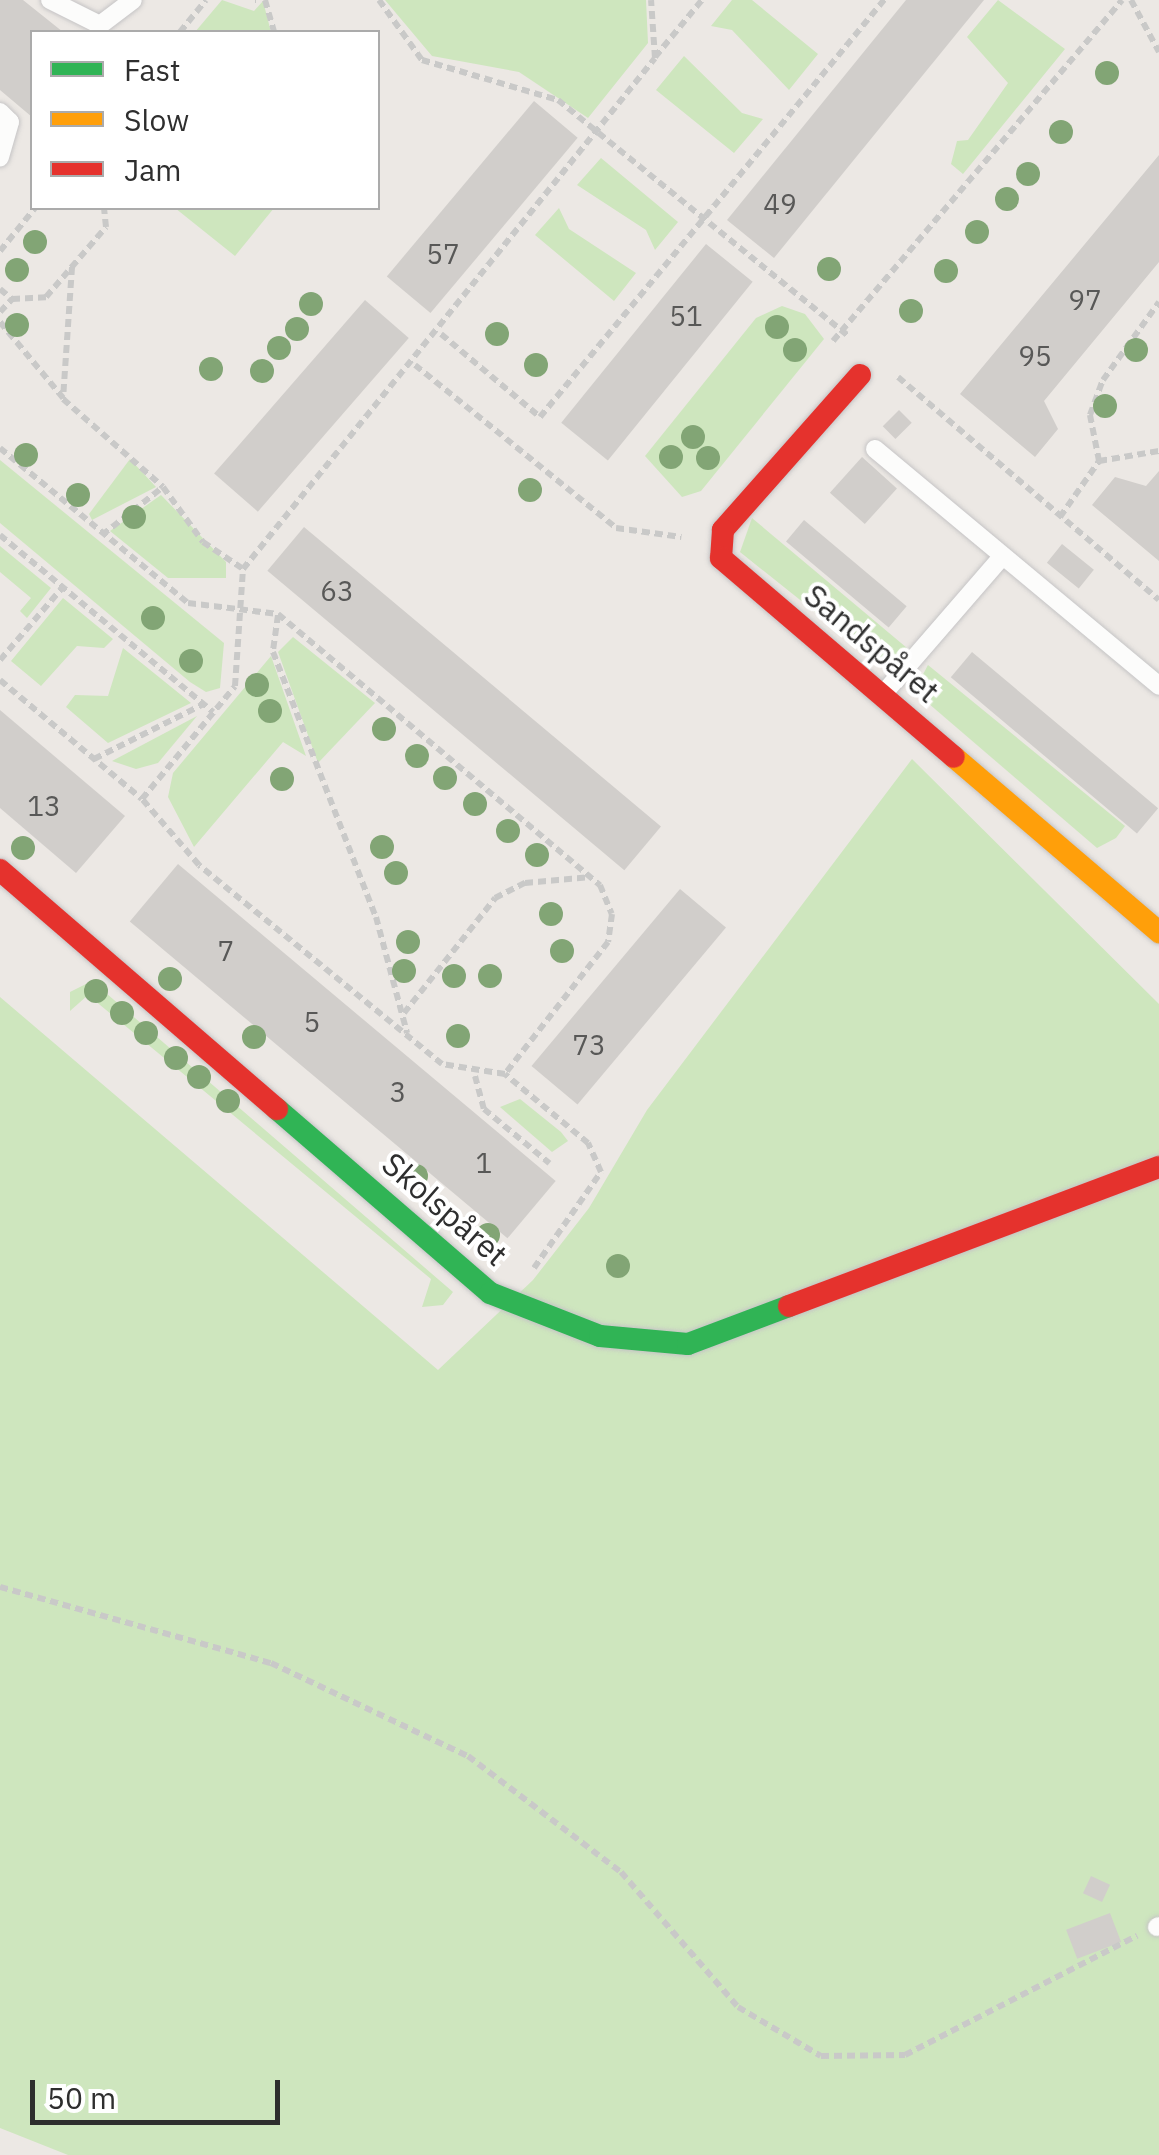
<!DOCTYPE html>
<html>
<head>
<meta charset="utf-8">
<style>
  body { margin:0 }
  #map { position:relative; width:1159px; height:2155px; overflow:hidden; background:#ece8e4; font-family:"IBM Plex Sans",sans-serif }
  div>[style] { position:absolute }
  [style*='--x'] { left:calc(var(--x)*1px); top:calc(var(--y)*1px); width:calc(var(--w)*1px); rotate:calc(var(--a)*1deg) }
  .green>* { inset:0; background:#cee6be }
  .building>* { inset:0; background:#d1cecb; transform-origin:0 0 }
  .path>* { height:6px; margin-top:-3px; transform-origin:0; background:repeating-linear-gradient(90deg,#c9c9c8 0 8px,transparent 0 13px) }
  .roads { filter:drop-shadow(0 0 2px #c5c4c5) drop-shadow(0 0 2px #c5c4c5) }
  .lane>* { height:18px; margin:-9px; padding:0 9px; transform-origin:9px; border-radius:9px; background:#fcfcfb }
  .fast>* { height:22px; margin:-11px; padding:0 11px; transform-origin:11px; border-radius:11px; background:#30b455 }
  .slow>* { height:22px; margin:-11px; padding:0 11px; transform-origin:11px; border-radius:11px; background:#ff9f0a }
  .jam>* { height:22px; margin:-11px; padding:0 11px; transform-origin:11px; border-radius:11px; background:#e5322d }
  .trees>* { width:24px; height:24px; margin:-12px; border-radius:50%; background:#82a575 }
  span { translate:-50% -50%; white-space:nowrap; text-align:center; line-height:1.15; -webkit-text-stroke:8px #fff; paint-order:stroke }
  .number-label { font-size:28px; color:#585857 }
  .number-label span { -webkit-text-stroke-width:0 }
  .street-label { font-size:32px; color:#2e2e2e }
  .legend { position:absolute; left:30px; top:30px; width:350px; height:180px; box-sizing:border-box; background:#fff; border:2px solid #ababab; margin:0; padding:12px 18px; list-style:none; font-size:30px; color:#2e2e2e }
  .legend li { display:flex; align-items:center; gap:20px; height:50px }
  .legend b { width:50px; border:2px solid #ababab }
  .scale { position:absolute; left:30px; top:2080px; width:250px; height:45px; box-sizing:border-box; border:5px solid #2e2e2e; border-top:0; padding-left:12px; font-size:30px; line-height:35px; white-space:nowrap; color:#2e2e2e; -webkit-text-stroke:8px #fff; paint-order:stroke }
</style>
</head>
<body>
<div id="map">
  <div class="green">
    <div style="clip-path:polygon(222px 0,254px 11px,263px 1px,271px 32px,195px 32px)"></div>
    <div style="clip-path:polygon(385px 0,646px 0,648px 43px,588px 118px,519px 72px,432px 56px)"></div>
    <div style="clip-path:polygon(732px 0,752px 0,818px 54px,789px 90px,732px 30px,711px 26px)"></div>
    <div style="clip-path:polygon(998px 0,1065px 49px,963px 174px,951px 164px,957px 141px,968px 140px,1008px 83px,967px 37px)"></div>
    <div style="clip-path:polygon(684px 56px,742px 113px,763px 119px,734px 153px,656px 90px)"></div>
    <div style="clip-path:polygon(601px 158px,678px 222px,655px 250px,646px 230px,577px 185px)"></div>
    <div style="clip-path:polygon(175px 208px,274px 208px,235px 256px)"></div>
    <div style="clip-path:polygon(559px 208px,569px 229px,636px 273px,614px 301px,535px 235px)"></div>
    <div style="clip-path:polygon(782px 306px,805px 314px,824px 339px,701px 491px,682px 497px,645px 456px,756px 318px)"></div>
    <div style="clip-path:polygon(130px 459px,156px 487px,92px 520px,89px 514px)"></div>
    <div style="clip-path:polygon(0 460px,224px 643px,220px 688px,206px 692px,190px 682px,0 523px)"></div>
    <div style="clip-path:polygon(161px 495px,226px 562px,226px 578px,168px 578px,110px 531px)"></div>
    <div style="clip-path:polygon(752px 518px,907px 648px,903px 655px,884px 667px,740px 552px)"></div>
    <div style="clip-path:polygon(0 546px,51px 588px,27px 618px,20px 611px,31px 598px,0 572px)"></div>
    <div style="clip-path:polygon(63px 598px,113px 639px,104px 648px,77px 646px,41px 686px,11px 661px)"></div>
    <div style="clip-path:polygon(293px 637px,375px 703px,318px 763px,278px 652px)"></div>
    <div style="clip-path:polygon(123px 648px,191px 703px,108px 743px,66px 707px,75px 695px,108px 696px)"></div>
    <div style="clip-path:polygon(271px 656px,306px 756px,283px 742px,194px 847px,168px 797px,173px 773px)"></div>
    <div style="clip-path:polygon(928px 665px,1125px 826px,1116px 838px,1097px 848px,914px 691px)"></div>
    <div style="clip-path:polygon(197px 716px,158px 763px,136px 769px,112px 761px)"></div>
    <div style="clip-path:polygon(912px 759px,1159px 1004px,1159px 2155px,68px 2155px,0 2128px,0 997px,438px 1370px,533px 1280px,589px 1208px,647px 1110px)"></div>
    <div style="clip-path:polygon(92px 981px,453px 1292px,443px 1305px,422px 1307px,431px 1279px,88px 995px,70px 1011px,70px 992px)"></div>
    <div style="clip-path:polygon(520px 1099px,561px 1132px,568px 1141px,552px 1152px,500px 1107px)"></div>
  </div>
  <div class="building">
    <div style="clip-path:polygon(0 0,23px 0,63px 32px,32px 32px,32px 117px,0 90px)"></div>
    <div style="clip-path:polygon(906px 0,984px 0,774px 258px,727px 220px)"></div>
    <div style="left:534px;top:101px;width:57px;height:229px;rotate:40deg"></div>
    <div style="clip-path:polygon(1159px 155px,1159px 262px,1044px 401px,1058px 429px,1035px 457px,960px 394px)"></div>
    <div style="left:706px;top:244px;width:60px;height:230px;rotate:39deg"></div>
    <div style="left:365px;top:300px;width:58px;height:230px;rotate:41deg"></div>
    <div style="left:899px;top:410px;width:18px;height:23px;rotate:45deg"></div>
    <div style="left:862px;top:457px;width:47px;height:48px;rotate:42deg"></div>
    <div style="clip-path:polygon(1159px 471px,1159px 561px,1092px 505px,1115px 477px,1146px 486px)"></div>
    <div style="left:804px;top:520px;width:134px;height:28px;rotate:40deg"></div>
    <div style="left:304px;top:527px;width:466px;height:57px;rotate:40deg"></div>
    <div style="left:1062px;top:544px;width:41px;height:24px;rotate:39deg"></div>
    <div style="left:972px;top:652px;width:243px;height:33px;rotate:40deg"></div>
    <div style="clip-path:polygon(0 710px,125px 816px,76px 873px,0 808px)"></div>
    <div style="left:178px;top:864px;width:493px;height:75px;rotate:40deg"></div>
    <div style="left:680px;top:889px;width:60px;height:231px;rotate:40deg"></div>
    <div style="left:1091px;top:1876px;width:21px;height:19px;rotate:25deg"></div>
    <div style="left:1110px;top:1913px;width:31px;height:47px;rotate:69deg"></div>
  </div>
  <div class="path">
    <div style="--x:255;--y:0;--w:1;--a:0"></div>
    <div style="--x:265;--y:0;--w:33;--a:74"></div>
    <div style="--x:379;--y:0;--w:74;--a:54.4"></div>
    <div style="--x:422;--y:60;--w:142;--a:16.4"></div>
    <div style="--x:558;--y:100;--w:376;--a:39.1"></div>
    <div style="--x:1131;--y:0;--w:59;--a:61.7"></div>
    <div style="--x:180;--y:32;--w:41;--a:-50.9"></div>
    <div style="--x:655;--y:57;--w:74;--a:-50.5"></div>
    <div style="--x:0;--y:251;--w:55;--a:-50.9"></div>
    <div style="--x:72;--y:267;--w:132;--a:93.9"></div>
    <div style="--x:63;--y:399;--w:133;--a:41.3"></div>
    <div style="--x:163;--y:487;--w:68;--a:54"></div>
    <div style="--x:203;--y:542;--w:48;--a:34"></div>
    <div style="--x:0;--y:289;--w:16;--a:40"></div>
    <div style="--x:12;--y:299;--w:34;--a:-3"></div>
    <div style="--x:46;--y:297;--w:92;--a:-49.4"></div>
    <div style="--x:106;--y:227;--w:19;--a:-96"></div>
    <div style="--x:0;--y:312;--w:18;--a:-47"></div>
    <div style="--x:0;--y:322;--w:99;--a:50.3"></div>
    <div style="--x:441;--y:334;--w:129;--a:40"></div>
    <div style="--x:540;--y:417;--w:541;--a:-50.48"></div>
    <div style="--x:833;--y:341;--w:447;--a:-49.7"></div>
    <div style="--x:415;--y:365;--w:259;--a:39"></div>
    <div style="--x:616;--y:528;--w:66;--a:7.9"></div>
    <div style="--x:898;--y:377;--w:343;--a:40.5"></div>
    <div style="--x:0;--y:448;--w:244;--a:39.5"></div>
    <div style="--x:188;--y:603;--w:91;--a:7"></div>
    <div style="--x:278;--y:614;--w:421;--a:40.1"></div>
    <div style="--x:600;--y:885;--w:31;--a:68"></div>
    <div style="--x:612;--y:914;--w:28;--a:98"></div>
    <div style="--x:608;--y:942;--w:167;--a:128"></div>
    <div style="--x:1099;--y:461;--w:61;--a:-9.5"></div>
    <div style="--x:1060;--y:517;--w:68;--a:-55.1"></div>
    <div style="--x:1099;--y:461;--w:47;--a:-101.1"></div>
    <div style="--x:1090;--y:415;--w:37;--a:-70"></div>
    <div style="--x:1103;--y:380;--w:96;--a:-54.3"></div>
    <div style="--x:0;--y:535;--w:277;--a:39.7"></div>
    <div style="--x:102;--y:535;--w:78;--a:-38.2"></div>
    <div style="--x:278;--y:615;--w:37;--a:98"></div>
    <div style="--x:273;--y:652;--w:284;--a:68.8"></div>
    <div style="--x:376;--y:917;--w:120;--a:75"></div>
    <div style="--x:0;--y:660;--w:96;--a:-49.2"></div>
    <div style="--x:0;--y:680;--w:185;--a:40"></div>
    <div style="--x:94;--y:759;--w:123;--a:-26.6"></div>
    <div style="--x:404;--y:1013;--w:147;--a:-51.6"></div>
    <div style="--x:495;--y:898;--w:34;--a:-27"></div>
    <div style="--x:525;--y:883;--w:66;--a:-5.2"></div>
    <div style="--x:475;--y:1076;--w:34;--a:75"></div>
    <div style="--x:484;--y:1109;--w:85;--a:39.7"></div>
    <div style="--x:534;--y:1268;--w:117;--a:-55.1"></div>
    <div style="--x:601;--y:1172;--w:32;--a:-114"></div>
    <div style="--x:588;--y:1143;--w:108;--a:-140.3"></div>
    <div style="--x:505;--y:1074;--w:64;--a:-171"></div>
    <div style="--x:442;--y:1064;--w:314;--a:-140.7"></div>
    <div style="--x:199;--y:865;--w:87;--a:-130.8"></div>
    <div style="--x:142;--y:799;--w:146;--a:-50.5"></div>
    <div style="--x:235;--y:686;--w:117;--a:-86.1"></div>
    <div style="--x:243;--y:569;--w:656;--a:-51.12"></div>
    <div style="--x:655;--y:58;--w:58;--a:-93.9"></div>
    <div style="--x:0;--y:1587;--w:281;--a:15.7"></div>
    <div style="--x:271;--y:1663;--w:218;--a:25.3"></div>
    <div style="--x:468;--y:1756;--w:192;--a:37.2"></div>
    <div style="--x:621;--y:1872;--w:179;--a:49.1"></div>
    <div style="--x:738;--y:2007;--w:96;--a:30.6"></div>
    <div style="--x:821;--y:2056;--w:84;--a:-0.7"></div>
    <div style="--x:905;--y:2055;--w:261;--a:-27.2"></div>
  </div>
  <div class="roads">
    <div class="lane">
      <div style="--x:50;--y:0;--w:56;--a:26.6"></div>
      <div style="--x:100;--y:25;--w:41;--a:-37.1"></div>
      <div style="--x:0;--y:112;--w:14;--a:45"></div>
      <div style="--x:10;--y:122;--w:37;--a:106"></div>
      <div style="--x:875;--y:449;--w:370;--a:39.8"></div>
      <div style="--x:884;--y:693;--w:180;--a:-49.1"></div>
      <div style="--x:1157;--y:1927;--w:2;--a:-27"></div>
    </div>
    <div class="fast">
      <div style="--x:277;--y:1109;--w:281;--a:40.8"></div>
      <div style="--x:490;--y:1293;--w:118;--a:21.4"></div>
      <div style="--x:600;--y:1336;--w:88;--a:5.2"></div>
      <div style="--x:688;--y:1344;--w:108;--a:-20.6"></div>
    </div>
    <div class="slow">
      <div style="--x:954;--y:757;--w:270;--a:40.5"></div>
    </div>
    <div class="jam">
      <div style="--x:860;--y:375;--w:207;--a:131.5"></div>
      <div style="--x:723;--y:530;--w:28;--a:94"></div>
      <div style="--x:721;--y:558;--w:306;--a:40.5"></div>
      <div style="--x:0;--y:870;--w:366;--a:40.8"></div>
      <div style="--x:789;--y:1306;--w:395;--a:-20.6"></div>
    </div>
  </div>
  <div class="trees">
    <div style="left:1107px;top:73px"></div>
    <div style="left:1061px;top:132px"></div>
    <div style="left:1028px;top:174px"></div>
    <div style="left:1007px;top:199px"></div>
    <div style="left:977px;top:232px"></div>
    <div style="left:35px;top:242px"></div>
    <div style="left:829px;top:269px"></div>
    <div style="left:17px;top:270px"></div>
    <div style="left:946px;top:271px"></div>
    <div style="left:311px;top:304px"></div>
    <div style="left:911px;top:311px"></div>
    <div style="left:17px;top:325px"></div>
    <div style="left:777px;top:327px"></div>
    <div style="left:297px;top:329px"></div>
    <div style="left:497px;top:334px"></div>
    <div style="left:279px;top:348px"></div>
    <div style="left:795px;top:350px"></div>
    <div style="left:1136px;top:350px"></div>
    <div style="left:536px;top:365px"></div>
    <div style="left:211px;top:369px"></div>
    <div style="left:262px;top:371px"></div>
    <div style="left:1105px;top:406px"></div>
    <div style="left:693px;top:437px"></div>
    <div style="left:26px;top:455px"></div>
    <div style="left:671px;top:457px"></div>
    <div style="left:708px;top:458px"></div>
    <div style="left:530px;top:490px"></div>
    <div style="left:78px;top:495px"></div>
    <div style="left:134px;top:517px"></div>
    <div style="left:153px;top:618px"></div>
    <div style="left:191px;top:661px"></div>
    <div style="left:257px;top:685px"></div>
    <div style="left:270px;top:711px"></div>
    <div style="left:384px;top:729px"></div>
    <div style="left:417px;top:756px"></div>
    <div style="left:445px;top:778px"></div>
    <div style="left:282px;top:779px"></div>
    <div style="left:475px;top:804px"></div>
    <div style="left:508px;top:831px"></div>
    <div style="left:382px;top:847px"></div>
    <div style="left:23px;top:848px"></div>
    <div style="left:537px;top:855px"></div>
    <div style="left:396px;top:873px"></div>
    <div style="left:551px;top:914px"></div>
    <div style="left:408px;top:942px"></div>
    <div style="left:562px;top:951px"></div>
    <div style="left:404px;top:971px"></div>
    <div style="left:454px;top:976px"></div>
    <div style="left:490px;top:976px"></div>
    <div style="left:170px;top:979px"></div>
    <div style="left:96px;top:991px"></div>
    <div style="left:122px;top:1013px"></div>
    <div style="left:146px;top:1033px"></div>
    <div style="left:458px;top:1036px"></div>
    <div style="left:254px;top:1037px"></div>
    <div style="left:176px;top:1058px"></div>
    <div style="left:199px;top:1077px"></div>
    <div style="left:228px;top:1101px"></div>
    <div style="left:416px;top:1176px"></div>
    <div style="left:488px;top:1235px"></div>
    <div style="left:618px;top:1266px"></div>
  </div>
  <div class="number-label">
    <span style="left:780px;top:204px">49</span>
    <span style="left:443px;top:254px">57</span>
    <span style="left:1085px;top:300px">97</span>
    <span style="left:686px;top:316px">51</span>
    <span style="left:1035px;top:356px">95</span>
    <span style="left:337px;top:591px">63</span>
    <span style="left:44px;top:806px">13</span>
    <span style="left:226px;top:951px">7</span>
    <span style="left:312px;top:1022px">5</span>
    <span style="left:589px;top:1045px">73</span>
    <span style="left:398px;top:1092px">3</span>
    <span style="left:484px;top:1163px">1</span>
  </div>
  <div class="street-label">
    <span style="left:872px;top:643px;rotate:40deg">Sandspåret</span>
    <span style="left:445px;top:1209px;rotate:41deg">Skolspåret</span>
  </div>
  <ul class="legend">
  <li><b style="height:12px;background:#30b455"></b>Fast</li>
  <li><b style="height:12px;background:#ff9f0a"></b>Slow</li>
  <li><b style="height:12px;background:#e5322d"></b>Jam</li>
  </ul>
  <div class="scale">50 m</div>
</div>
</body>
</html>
